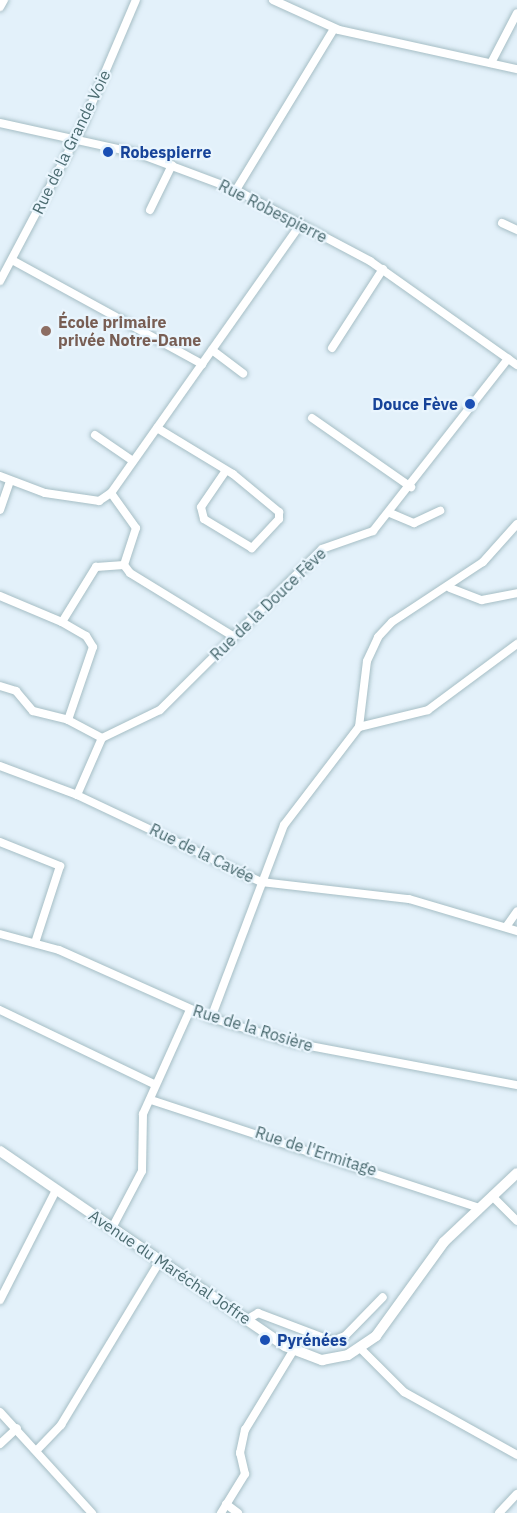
<!DOCTYPE html>
<html>
<head>
<meta charset="utf-8">
<style>
  body { margin:0 }
  #map { position:relative; width:517px; height:1513px; overflow:hidden; background:#e3f1fa; font-family:"IBM Plex Sans",sans-serif }
  div>[style] { position:absolute }
  [style*='--x'] { left:calc(var(--x)*1px); top:calc(var(--y)*1px); width:calc(var(--w)*1px); rotate:calc(var(--a)*1deg) }
  .roads { filter:drop-shadow(0 0 2px #a6bec5) drop-shadow(0 0 2px #a6bec5) }
  .minor>* { height:8px; margin:-4px; padding:0 4px; transform-origin:4px; border-radius:4px; background:#fff }
  .tertiary>* { height:10px; margin:-5px; padding:0 5px; transform-origin:5px; border-radius:5px; background:#fff }
  .dots>* { width:16px; height:16px; translate:-50% -50%; box-sizing:border-box; border:3px solid #e9f5fd; border-radius:50% }
  span { translate:-50% -50%; white-space:nowrap; text-align:center; line-height:1.15; -webkit-text-stroke:4.5px #e9f5fd; paint-order:stroke }
  .street-label { font-size:16px; color:#4b6b70 }
  .transit-label { font-size:16px; color:#164399; font-weight:700 }
  .left { translate:0 -50%; text-align:left }
  .right { translate:-100% -50%; text-align:right }
  .education-label { font-size:16px; color:#785e54; font-weight:700 }
</style>
</head>
<body>
<div id="map">
  <div class="roads">
    <div class="minor">
      <div style="--x:273;--y:0;--w:72;--a:24.4"></div>
      <div style="--x:339;--y:30;--w:182;--a:12.4"></div>
      <div style="--x:0;--y:7;--w:8;--a:-60"></div>
      <div style="--x:491;--y:63;--w:56;--a:-62.5"></div>
      <div style="--x:0;--y:123;--w:140;--a:12.4"></div>
      <div style="--x:137;--y:153;--w:106;--a:20.5"></div>
      <div style="--x:236;--y:190;--w:152;--a:27.9"></div>
      <div style="--x:370;--y:261;--w:180;--a:35.3"></div>
      <div style="--x:236;--y:190;--w:188;--a:-58.7"></div>
      <div style="--x:150;--y:210;--w:50;--a:-63.9"></div>
      <div style="--x:502;--y:223;--w:17;--a:25"></div>
      <div style="--x:12;--y:260;--w:217;--a:28.7"></div>
      <div style="--x:0;--y:281;--w:178;--a:-62.1"></div>
      <div style="--x:83;--y:124;--w:135;--a:-66.9"></div>
      <div style="--x:332;--y:348;--w:94;--a:-57.2"></div>
      <div style="--x:212;--y:350;--w:39;--a:37"></div>
      <div style="--x:312;--y:418;--w:121;--a:34.9"></div>
      <div style="--x:157;--y:428;--w:89;--a:31.2"></div>
      <div style="--x:233;--y:474;--w:60;--a:39.6"></div>
      <div style="--x:279;--y:512;--w:7;--a:90"></div>
      <div style="--x:279;--y:519;--w:40;--a:133"></div>
      <div style="--x:252;--y:548;--w:56;--a:-148.9"></div>
      <div style="--x:204;--y:519;--w:12;--a:-104"></div>
      <div style="--x:201;--y:507;--w:42;--a:-55.6"></div>
      <div style="--x:95;--y:435;--w:46;--a:34.4"></div>
      <div style="--x:0;--y:476;--w:48;--a:20.7"></div>
      <div style="--x:45;--y:493;--w:55;--a:8.4"></div>
      <div style="--x:99;--y:501;--w:14;--a:-34"></div>
      <div style="--x:111;--y:493;--w:43;--a:54.5"></div>
      <div style="--x:136;--y:528;--w:39;--a:108"></div>
      <div style="--x:124;--y:565;--w:10;--a:53"></div>
      <div style="--x:130;--y:573;--w:121;--a:31.5"></div>
      <div style="--x:111;--y:493;--w:329;--a:-54.8"></div>
      <div style="--x:0;--y:510;--w:31;--a:-71"></div>
      <div style="--x:390;--y:513;--w:26;--a:23"></div>
      <div style="--x:414;--y:523;--w:29;--a:-25"></div>
      <div style="--x:450;--y:588;--w:34;--a:21"></div>
      <div style="--x:482;--y:600;--w:36;--a:-11"></div>
      <div style="--x:0;--y:596;--w:67;--a:22.8"></div>
      <div style="--x:0;--y:686;--w:17;--a:17"></div>
      <div style="--x:16;--y:691;--w:26;--a:50"></div>
      <div style="--x:33;--y:711;--w:36;--a:14"></div>
      <div style="--x:68;--y:720;--w:38;--a:28"></div>
      <div style="--x:68;--y:720;--w:77;--a:-71.1"></div>
      <div style="--x:93;--y:647;--w:13;--a:-122"></div>
      <div style="--x:86;--y:636;--w:28;--a:-150"></div>
      <div style="--x:62;--y:622;--w:65;--a:-58.3"></div>
      <div style="--x:96;--y:567;--w:28;--a:-4"></div>
      <div style="--x:359;--y:727;--w:66;--a:-83.1"></div>
      <div style="--x:367;--y:661;--w:26;--a:-65"></div>
      <div style="--x:378;--y:637;--w:21;--a:-47"></div>
      <div style="--x:392;--y:622;--w:109;--a:-33.4"></div>
      <div style="--x:483;--y:562;--w:51;--a:-48.2"></div>
      <div style="--x:0;--y:766;--w:82;--a:20.6"></div>
      <div style="--x:77;--y:795;--w:204;--a:25.3"></div>
      <div style="--x:261;--y:882;--w:149;--a:6.6"></div>
      <div style="--x:409;--y:899;--w:113;--a:16.5"></div>
      <div style="--x:77;--y:795;--w:62;--a:-66.3"></div>
      <div style="--x:102;--y:738;--w:64;--a:-25.8"></div>
      <div style="--x:160;--y:710;--w:228;--a:-44.8"></div>
      <div style="--x:322;--y:549;--w:54;--a:-19.4"></div>
      <div style="--x:373;--y:531;--w:219;--a:-51.9"></div>
      <div style="--x:0;--y:842;--w:65;--a:21.8"></div>
      <div style="--x:60;--y:866;--w:81;--a:108"></div>
      <div style="--x:506;--y:927;--w:19;--a:-55"></div>
      <div style="--x:0;--y:934;--w:61;--a:15.2"></div>
      <div style="--x:59;--y:950;--w:167;--a:24.1"></div>
      <div style="--x:211;--y:1018;--w:87;--a:16.8"></div>
      <div style="--x:294;--y:1043;--w:227;--a:10.7"></div>
      <div style="--x:0;--y:1010;--w:171;--a:25.7"></div>
      <div style="--x:211;--y:1018;--w:206;--a:-69.3"></div>
      <div style="--x:284;--y:825;--w:123;--a:-52.6"></div>
      <div style="--x:359;--y:727;--w:71;--a:-13.8"></div>
      <div style="--x:428;--y:710;--w:111;--a:-36.6"></div>
      <div style="--x:151;--y:1100;--w:345;--a:18.2"></div>
      <div style="--x:492;--y:1196;--w:35;--a:45"></div>
      <div style="--x:112;--y:1228;--w:64;--a:-62.2"></div>
      <div style="--x:142;--y:1171;--w:57;--a:-89"></div>
      <div style="--x:143;--y:1114;--w:114;--a:-65.7"></div>
      <div style="--x:0;--y:1300;--w:123;--a:-63"></div>
      <div style="--x:246;--y:1320;--w:14;--a:-30"></div>
      <div style="--x:258;--y:1313;--w:79;--a:20.7"></div>
      <div style="--x:332;--y:1341;--w:14;--a:-21"></div>
      <div style="--x:345;--y:1336;--w:54;--a:-45.7"></div>
      <div style="--x:361;--y:1349;--w:61;--a:45"></div>
      <div style="--x:404;--y:1392;--w:129;--a:29.1"></div>
      <div style="--x:0;--y:1412;--w:137;--a:47.7"></div>
      <div style="--x:0;--y:1444;--w:23;--a:-43"></div>
      <div style="--x:37;--y:1450;--w:35;--a:-46"></div>
      <div style="--x:61;--y:1425;--w:192;--a:-58.9"></div>
      <div style="--x:226;--y:1504;--w:15;--a:37"></div>
      <div style="--x:221;--y:1513;--w:46;--a:-58.4"></div>
      <div style="--x:245;--y:1474;--w:22;--a:-103"></div>
      <div style="--x:240;--y:1453;--w:24;--a:-78"></div>
      <div style="--x:245;--y:1430;--w:92;--a:-58.7"></div>
      <div style="--x:499;--y:1513;--w:26;--a:-47"></div>
    </div>
    <div class="tertiary">
      <div style="--x:0;--y:1151;--w:345;--a:34.4"></div>
      <div style="--x:285;--y:1346;--w:40;--a:21"></div>
      <div style="--x:322;--y:1360;--w:26;--a:-11"></div>
      <div style="--x:348;--y:1355;--w:34;--a:-34"></div>
      <div style="--x:376;--y:1336;--w:116;--a:-54.1"></div>
      <div style="--x:444;--y:1242;--w:100;--a:-43.4"></div>
    </div>
  </div>
  <div class="dots">
    <div style="left:108px;top:152px;background:#1a4fb4"></div>
    <div style="left:46px;top:331px;background:#8d6e63"></div>
    <div style="left:470px;top:404px;background:#1a4fb4"></div>
    <div style="left:265px;top:1340px;background:#1a4fb4"></div>
  </div>
  <div class="street-label">
    <span style="left:71px;top:142px;rotate:-64deg">Rue de la Grande Voie</span>
    <span style="left:273px;top:211px;rotate:27deg">Rue Robespierre</span>
    <span style="left:268px;top:604px;rotate:-44deg">Rue de la Douce Fève</span>
    <span style="left:202px;top:853px;rotate:26deg">Rue de la Cavée</span>
    <span style="left:253px;top:1028px;rotate:17deg">Rue de la Rosière</span>
    <span style="left:316px;top:1151px;rotate:18deg">Rue de l'Ermitage</span>
    <span style="left:170px;top:1267px;rotate:34deg">Avenue du Maréchal Joffre</span>
  </div>
  <div class="transit-label">
    <span class="left" style="left:120px;top:152px">Robespierre</span>
    <span class="right" style="left:458px;top:404px">Douce Fève</span>
    <span class="left" style="left:277px;top:1340px">Pyrénées</span>
  </div>
  <div class="education-label">
    <span class="left" style="left:58px;top:331px">École primaire<br>privée Notre-Dame</span>
  </div>
</div>
</body>
</html>
